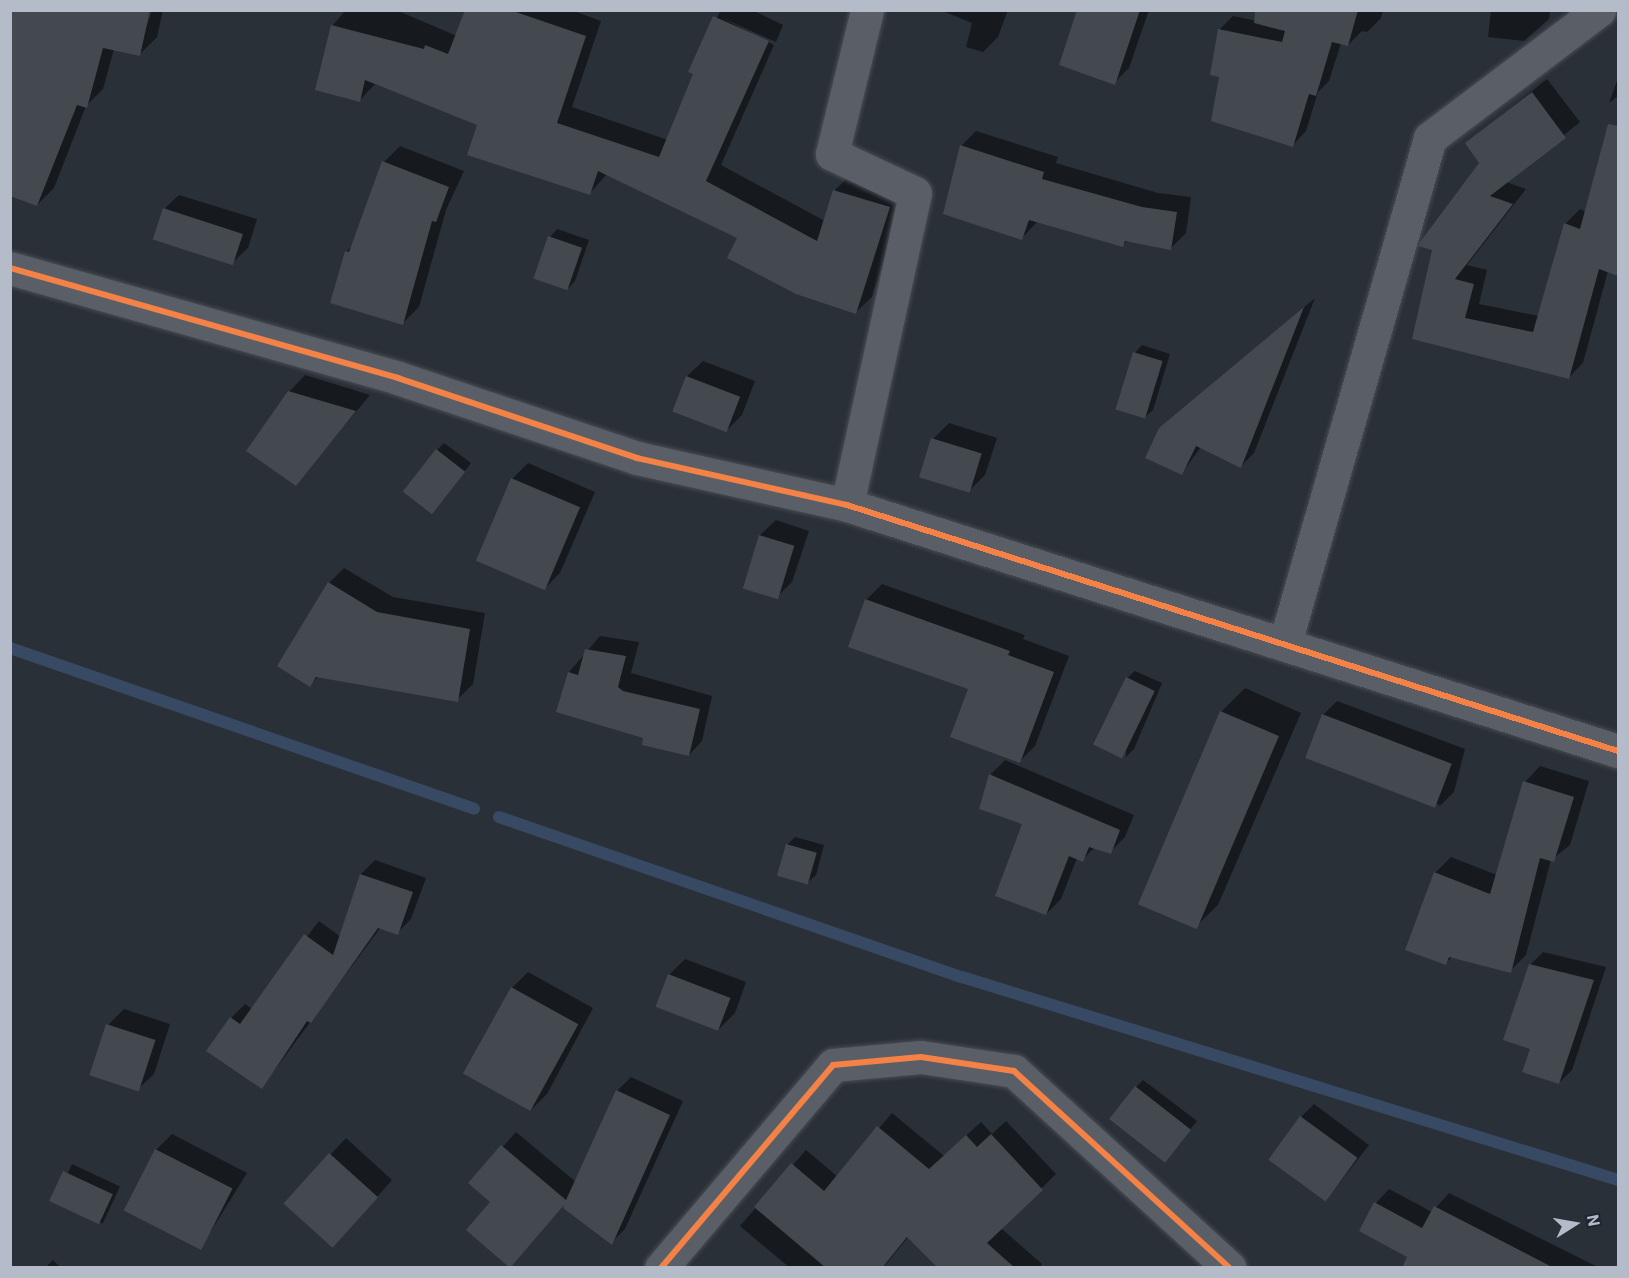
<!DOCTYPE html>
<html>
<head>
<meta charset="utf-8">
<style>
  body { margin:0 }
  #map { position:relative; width:1629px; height:1278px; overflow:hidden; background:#2a3038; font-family:Roboto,sans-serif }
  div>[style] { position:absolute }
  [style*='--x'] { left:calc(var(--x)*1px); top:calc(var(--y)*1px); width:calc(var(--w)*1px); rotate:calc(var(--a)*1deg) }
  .shadow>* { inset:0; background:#0007; transform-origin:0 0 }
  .stream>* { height:12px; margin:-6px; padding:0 6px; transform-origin:6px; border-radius:6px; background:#384963 }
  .building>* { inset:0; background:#444950; transform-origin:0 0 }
  .roads { filter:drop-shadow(0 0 2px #484c53) drop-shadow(0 0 2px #484c53) }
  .street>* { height:33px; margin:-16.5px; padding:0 16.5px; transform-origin:16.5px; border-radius:16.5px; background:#5a5e66 }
  .cycleway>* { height:6px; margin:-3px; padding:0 3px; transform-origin:3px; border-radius:3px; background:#f48246 }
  span { translate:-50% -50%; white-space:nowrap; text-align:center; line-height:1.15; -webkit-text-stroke:4.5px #1d2633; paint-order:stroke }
  .frame { position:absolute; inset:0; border:12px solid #b4bcc9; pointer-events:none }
  .north { position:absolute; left:1545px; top:1194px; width:60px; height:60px; -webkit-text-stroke:4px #1d2633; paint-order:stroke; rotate:79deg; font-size:16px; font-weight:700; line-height:24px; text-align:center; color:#b4bcc9 }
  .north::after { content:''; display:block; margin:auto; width:21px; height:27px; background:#b4bcc9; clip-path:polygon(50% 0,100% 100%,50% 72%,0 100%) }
</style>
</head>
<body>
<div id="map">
  <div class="shadow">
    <div style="clip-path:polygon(10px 10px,143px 37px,152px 10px,163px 10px,157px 37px,140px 54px,114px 49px,103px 89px,86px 106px,54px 188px,37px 205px)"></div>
    <div style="clip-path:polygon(346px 10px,396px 10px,457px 36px,466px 10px,571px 10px,601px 21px,572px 107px,668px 140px,695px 73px,690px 71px,721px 10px,752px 10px,783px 25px,776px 42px,720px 17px,774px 45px,721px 165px,825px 221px,834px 191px,850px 175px,905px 192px,872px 297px,856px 312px,739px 237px,607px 174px,590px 193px,479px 124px,375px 84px,360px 100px,332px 26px)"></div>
    <div style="clip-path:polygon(940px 10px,1008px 10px,998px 37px,983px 52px,966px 47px,972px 23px)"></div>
    <div style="clip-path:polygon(1078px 10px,1149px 10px,1129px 68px,1114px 83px)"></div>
    <div style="clip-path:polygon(1291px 10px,1383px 10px,1381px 18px,1367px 32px,1362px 31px,1348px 45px,1341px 43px,1329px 81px,1318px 92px,1306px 131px,1293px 145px,1221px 76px,1220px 29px,1233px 16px,1287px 27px)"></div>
    <div style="clip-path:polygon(1491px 10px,1550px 10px,1549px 19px,1524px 41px,1488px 37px)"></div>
    <div style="clip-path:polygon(1618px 78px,1618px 96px,1609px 103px)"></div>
    <div style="clip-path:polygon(1547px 79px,1580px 122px,1506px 182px,1526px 189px,1467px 265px,1487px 270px,1479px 304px,1539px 316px,1565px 224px,1580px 209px,1586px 212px,1618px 134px,1618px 268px,1614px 273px,1608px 271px,1583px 363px,1568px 378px,1413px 338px,1481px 163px,1467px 143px)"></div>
    <div style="clip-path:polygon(976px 131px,1058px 157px,1056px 163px,1158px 193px,1191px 197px,1186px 233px,1170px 249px,1128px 240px,1122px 246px,1038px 221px,1022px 238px,961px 146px)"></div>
    <div style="clip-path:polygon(400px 146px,464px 171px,446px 210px,419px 307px,403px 323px,346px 252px,353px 245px,384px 162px)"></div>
    <div style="clip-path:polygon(179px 195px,257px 219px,248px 248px,233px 262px,164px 209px)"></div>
    <div style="clip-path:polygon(557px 229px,589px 240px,575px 281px,568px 289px,550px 237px)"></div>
    <div style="clip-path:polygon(1315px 298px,1254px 453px,1241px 466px,1201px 447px,1182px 473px,1160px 429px)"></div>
    <div style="clip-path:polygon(1142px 345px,1170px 354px,1153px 410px,1145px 417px,1135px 353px)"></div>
    <div style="clip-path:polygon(703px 361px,755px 381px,742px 415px,726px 431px,676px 411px,687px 376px)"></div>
    <div style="clip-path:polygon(305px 375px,370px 395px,296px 484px,289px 392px)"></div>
    <div style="clip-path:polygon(949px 423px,997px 438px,985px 475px,969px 491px,933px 439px)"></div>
    <div style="clip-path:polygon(444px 443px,471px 463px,434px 511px,437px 450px)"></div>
    <div style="clip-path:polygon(528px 463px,595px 492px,560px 573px,544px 589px,512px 479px)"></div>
    <div style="clip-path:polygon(776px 520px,809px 531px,792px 582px,776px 598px,743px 587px,760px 535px)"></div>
    <div style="clip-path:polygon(344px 568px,393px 597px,485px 613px,473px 684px,457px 700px,319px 676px,310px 685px,329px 583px)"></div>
    <div style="clip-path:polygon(882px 584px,1025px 635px,1023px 639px,1069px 656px,1035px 746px,1019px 762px,970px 688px,866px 600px)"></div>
    <div style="clip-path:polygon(600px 636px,639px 642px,631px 673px,712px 696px,702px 741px,689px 755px,645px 737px,569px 672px)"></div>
    <div style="clip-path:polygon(1135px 671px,1162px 683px,1134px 749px,1126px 757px,1127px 678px)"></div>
    <div style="clip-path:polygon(1245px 688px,1301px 713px,1218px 905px,1194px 928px,1221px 712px)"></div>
    <div style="clip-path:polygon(1337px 701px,1465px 749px,1454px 792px,1440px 806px,1323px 715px)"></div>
    <div style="clip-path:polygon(1005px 760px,1134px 815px,1125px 837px,1110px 852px,1095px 847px,1082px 860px,1077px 858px,1061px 899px,1046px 914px,1024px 823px,990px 775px)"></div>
    <div style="clip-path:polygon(1540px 766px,1589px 781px,1570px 845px,1551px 860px,1526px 955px,1510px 971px,1453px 956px,1445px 964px,1435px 873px,1451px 857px,1497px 875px,1525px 782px)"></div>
    <div style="clip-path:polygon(795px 837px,824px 845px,816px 875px,808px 882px,787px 845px)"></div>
    <div style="clip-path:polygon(375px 860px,426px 878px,411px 919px,397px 933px,381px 927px,262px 1087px,231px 1018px,245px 1004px,252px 1009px,319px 921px,341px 937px,361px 874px)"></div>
    <div style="clip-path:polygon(1543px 952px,1606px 967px,1572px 1070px,1559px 1083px,1532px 1048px,1530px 965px)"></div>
    <div style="clip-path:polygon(685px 959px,746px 982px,735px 1013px,719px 1029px,669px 975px)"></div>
    <div style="clip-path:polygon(528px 972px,593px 1008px,547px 1094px,531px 1110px,512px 988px)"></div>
    <div style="clip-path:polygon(124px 1009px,170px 1024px,154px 1074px,138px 1089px,108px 1025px)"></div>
    <div style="clip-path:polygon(631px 1077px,683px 1101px,625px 1229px,611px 1243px,563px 1206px,510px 1266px,492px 1202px,470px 1183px,516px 1132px,576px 1182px,617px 1091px)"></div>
    <div style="clip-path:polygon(1143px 1080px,1197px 1121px,1165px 1161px,1136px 1087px)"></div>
    <div style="clip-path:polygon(1314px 1104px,1369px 1145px,1326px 1200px,1301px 1117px)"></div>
    <div style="clip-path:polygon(892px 1113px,944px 1156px,981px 1122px,992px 1134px,1006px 1121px,1056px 1174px,1001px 1228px,1042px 1264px,1039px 1268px,943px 1268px,909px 1236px,883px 1268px,790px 1268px,740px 1226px,806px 1150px,838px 1177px)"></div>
    <div style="clip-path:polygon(172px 1134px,247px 1173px,211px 1231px,195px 1247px,156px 1150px)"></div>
    <div style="clip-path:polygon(346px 1138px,392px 1180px,348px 1230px,285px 1203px)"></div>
    <div style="left:72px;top:1164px;width:53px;height:41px;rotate:25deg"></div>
    <div style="clip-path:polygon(1389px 1189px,1432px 1212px,1449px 1193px,1600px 1268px,1404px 1268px,1409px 1257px,1376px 1203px)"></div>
    <div style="clip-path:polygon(53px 1260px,61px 1268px,45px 1268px)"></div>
  </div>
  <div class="stream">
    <div style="--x:10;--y:648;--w:491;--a:19.1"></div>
    <div style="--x:499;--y:817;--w:490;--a:19.1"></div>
    <div style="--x:962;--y:977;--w:687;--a:17.19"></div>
  </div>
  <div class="building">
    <div style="clip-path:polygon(10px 10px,150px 10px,140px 56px,103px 48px,87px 108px,77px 105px,37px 206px,10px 196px)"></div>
    <div style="clip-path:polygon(465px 10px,510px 10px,586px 36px,557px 123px,659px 157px,693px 74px,688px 72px,713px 16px,769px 41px,706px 181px,817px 241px,833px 190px,890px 207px,856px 314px,796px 294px,727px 258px,737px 238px,598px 171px,590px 195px,467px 155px,477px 125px,365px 80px,360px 102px,315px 90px,331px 25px,424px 49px,425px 45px,448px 54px)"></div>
    <div style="clip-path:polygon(1077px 10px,1140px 10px,1115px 85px,1059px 65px)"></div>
    <div style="clip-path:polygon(1255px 10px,1358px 10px,1348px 46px,1332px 42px,1316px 96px,1309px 94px,1293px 147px,1211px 121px,1219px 77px,1210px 75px,1218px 29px,1282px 42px,1285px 31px,1254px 23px)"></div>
    <div style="clip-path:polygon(1532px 92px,1566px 138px,1490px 196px,1513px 204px,1455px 279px,1474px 284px,1465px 318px,1533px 332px,1564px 223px,1580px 229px,1608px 124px,1618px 126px,1618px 276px,1599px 269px,1569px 379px,1412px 339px,1432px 250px,1418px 246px,1420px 242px,1479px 163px,1465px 143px)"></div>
    <div style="clip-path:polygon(960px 145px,1044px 172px,1042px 179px,1142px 207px,1177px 212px,1171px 250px,1125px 241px,1123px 247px,1029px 220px,1022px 240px,943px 214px)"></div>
    <div style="clip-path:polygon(382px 161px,449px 187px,436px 222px,432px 221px,403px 325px,330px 303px,345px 251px,349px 252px)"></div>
    <div style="left:163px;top:208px;width:84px;height:33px;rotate:18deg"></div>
    <div style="left:548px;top:236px;width:36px;height:45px;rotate:19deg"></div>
    <div style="clip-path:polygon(1304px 307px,1241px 468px,1196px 446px,1182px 475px,1145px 458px,1159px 428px)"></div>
    <div style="left:1133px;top:352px;width:31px;height:60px;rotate:17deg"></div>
    <div style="left:686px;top:376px;width:58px;height:38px;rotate:21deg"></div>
    <div style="clip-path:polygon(288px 391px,356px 411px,296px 486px,246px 451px)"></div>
    <div style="left:931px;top:438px;width:53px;height:41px;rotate:17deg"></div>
    <div style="left:436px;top:449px;width:37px;height:54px;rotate:38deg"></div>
    <div style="left:511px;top:478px;width:75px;height:90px;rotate:23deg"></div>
    <div style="left:759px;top:535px;width:37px;height:56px;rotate:17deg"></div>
    <div style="clip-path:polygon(328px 582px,377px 612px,470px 629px,458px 702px,316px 677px,310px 687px,277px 666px)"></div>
    <div style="clip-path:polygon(865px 599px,1010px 651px,1008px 655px,1054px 672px,1020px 763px,950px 737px,968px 689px,848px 647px)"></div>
    <div style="clip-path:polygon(585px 649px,626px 656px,618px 687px,623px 691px,700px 709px,689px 756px,642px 745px,643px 738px,556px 712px,568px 672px,578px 675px)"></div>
    <div style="left:1126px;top:677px;width:32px;height:75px;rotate:26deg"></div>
    <div style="left:1220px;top:711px;width:64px;height:210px;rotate:23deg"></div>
    <div style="left:1322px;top:714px;width:139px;height:47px;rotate:21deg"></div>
    <div style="clip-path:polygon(989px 774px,1120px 830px,1111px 854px,1089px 847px,1083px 862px,1069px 856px,1046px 915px,995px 896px,1022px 824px,979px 809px)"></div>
    <div style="clip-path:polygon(1523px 781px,1574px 797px,1554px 862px,1540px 858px,1511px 973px,1449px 957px,1446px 965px,1405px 950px,1434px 872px,1490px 894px)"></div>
    <div style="left:786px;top:844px;width:32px;height:33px;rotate:16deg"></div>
    <div style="clip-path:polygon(360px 874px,413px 892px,398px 935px,378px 928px,311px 1023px,307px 1021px,262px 1089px,206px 1051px,230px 1017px,240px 1024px,304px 934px,333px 955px)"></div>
    <div style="clip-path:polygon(1529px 964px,1594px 980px,1559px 1084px,1522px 1072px,1530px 1049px,1503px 1040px)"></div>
    <div style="left:668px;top:974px;width:67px;height:35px;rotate:21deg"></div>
    <div style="left:511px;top:987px;width:77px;height:99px;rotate:29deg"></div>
    <div style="left:106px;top:1024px;width:52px;height:54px;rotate:18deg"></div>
    <div style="left:1135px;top:1086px;width:71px;height:42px;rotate:38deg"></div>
    <div style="clip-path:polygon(616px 1090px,670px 1115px,612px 1245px,563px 1208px,564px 1205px,510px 1268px,466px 1230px,490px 1202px,468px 1183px,501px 1145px,566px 1200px)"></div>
    <div style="left:1300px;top:1116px;width:71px;height:54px;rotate:36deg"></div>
    <div style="clip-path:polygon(877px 1126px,929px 1169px,966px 1135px,977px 1147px,991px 1134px,1043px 1190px,987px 1243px,1015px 1268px,938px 1268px,907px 1237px,882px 1268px,826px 1268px,754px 1207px,791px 1163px,824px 1191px)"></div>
    <div style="left:155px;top:1149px;width:87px;height:69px;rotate:27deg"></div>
    <div style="left:329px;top:1153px;width:66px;height:68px;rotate:42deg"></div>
    <div style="left:63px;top:1171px;width:55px;height:33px;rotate:25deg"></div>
    <div style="clip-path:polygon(1374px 1202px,1422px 1228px,1434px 1206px,1554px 1268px,1402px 1268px,1407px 1257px,1359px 1231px)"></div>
  </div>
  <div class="roads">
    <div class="street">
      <div style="--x:10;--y:268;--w:403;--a:15.8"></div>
      <div style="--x:398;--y:378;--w:252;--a:18.5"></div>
      <div style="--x:637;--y:458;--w:215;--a:12.6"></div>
      <div style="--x:847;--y:505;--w:809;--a:17.7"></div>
      <div style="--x:847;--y:505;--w:319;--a:-77.7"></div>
      <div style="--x:915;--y:193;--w:92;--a:-154.8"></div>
      <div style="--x:832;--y:154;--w:148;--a:-76.3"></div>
      <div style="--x:1285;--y:643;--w:525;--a:-73.98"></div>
      <div style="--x:1430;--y:138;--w:212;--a:-37.1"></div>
      <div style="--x:661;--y:1268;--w:266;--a:-49.7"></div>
      <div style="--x:833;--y:1065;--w:88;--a:-5.2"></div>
      <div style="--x:921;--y:1057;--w:94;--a:8.6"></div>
      <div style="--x:1014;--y:1071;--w:292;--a:42.4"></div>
    </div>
  </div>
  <div class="cycleway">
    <div style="--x:10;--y:268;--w:403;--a:15.8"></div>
    <div style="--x:398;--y:378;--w:252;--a:18.5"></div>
    <div style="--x:637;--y:458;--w:215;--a:12.6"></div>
    <div style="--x:847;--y:505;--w:809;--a:17.7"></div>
    <div style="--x:661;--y:1268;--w:266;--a:-49.7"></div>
    <div style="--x:833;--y:1065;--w:88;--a:-5.2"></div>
    <div style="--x:921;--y:1057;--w:94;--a:8.6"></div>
    <div style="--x:1014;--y:1071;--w:292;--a:42.4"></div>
  </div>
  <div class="frame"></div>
  <div class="north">N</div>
</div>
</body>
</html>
